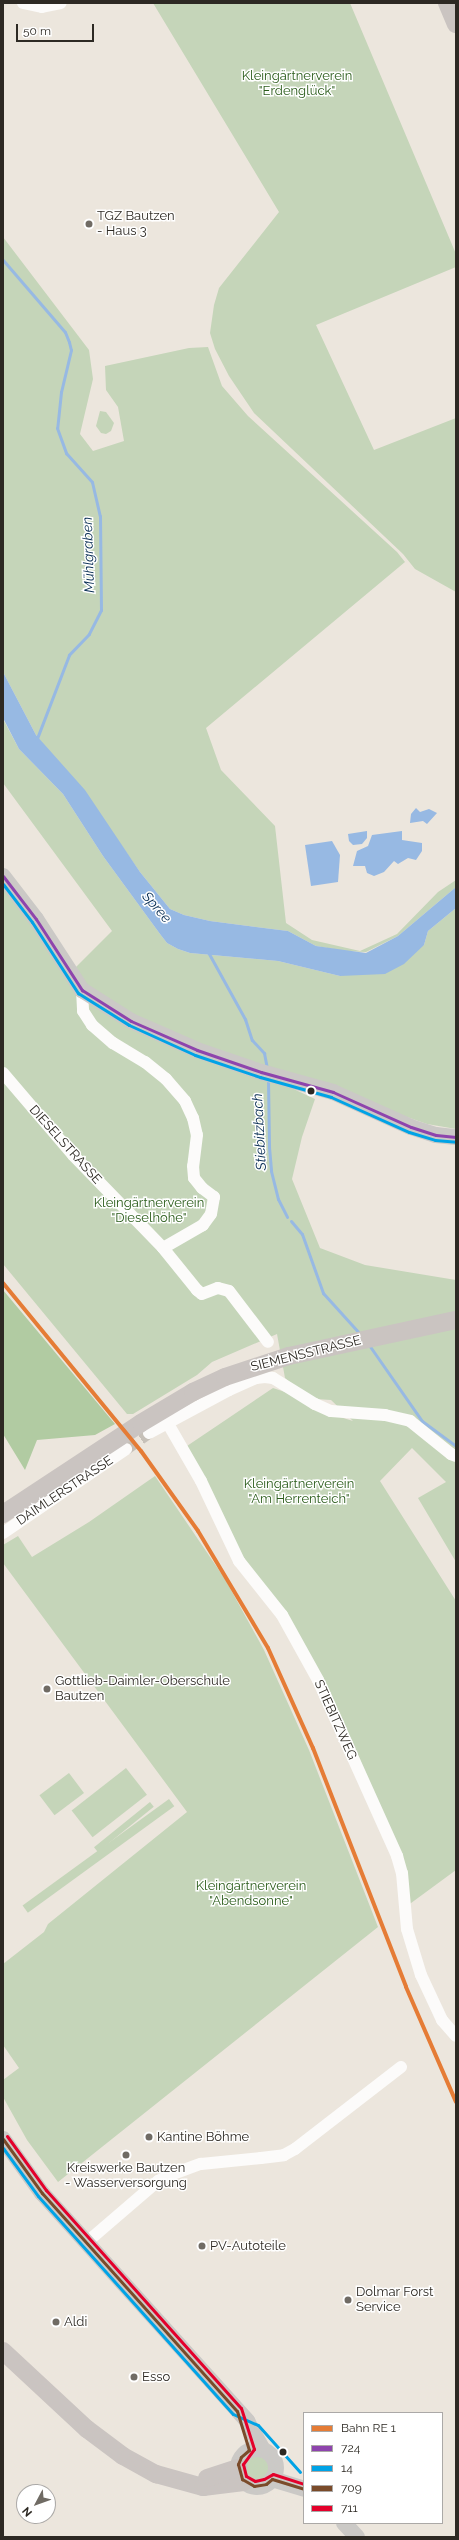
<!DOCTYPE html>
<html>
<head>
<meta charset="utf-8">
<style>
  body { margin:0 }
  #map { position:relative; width:459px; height:2540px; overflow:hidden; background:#ece6dd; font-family:Raleway,sans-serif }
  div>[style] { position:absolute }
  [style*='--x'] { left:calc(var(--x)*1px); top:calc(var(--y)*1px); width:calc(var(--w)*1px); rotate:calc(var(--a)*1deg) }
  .green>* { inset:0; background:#c5d5b9; transform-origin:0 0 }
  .round { border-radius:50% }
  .forest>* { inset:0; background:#b1cba2 }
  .water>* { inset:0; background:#97b9e3 }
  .stream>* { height:3px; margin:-1.5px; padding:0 1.5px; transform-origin:1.5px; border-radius:1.5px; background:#97b9e3 }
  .street-tunnel>* { height:12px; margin-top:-6px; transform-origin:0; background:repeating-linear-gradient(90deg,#c6c0b8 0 12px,transparent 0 18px) }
  .street>* { height:12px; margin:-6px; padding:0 6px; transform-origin:6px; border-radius:6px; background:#fcfbfa }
  .secondary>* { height:16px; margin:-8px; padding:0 8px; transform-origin:8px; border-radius:8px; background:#cbc9c6 }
  .secondary>.ring { margin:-8px; padding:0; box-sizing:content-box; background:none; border:16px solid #cbc9c6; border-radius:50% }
  .primary>* { height:18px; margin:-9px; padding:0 9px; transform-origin:9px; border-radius:9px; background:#cac4c1 }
  .bus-1>* { height:3px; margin:-1.5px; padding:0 1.5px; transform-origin:1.5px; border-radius:1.5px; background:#8e44ad }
  .bus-2>* { height:3px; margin:-1.5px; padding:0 1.5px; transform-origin:1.5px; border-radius:1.5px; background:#00a3e6 }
  .bus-3>* { height:3px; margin:-1.5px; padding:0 1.5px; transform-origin:1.5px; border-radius:1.5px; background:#7a4b2a }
  .bus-4>* { height:3px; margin:-1.5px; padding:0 1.5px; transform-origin:1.5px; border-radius:1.5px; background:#e4002b }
  .rail-1>* { height:4px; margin:-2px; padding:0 2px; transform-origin:2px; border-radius:2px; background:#e57c36 }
  .dots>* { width:11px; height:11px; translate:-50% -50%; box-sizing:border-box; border:2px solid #fff; border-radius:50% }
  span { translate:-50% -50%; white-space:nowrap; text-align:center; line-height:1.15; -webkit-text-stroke:3px #fff; paint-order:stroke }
  .park-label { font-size:13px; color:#295b19 }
  .poi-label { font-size:13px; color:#2d2923 }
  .left { translate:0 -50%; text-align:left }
  .street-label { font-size:13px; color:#2d2923 }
  .water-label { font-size:14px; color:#042a51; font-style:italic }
  .frame { position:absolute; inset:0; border:4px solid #2d2923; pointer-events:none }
  .legend { position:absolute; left:303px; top:2412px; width:140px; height:112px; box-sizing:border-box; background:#fff; border:1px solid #aba9a7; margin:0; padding:5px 7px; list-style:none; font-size:12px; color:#2d2923 }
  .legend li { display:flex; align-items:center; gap:8px; height:20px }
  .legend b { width:20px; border:1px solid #aba9a7 }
  .north { position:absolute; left:16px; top:2484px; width:40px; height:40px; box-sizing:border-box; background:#fff; border:1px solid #aba9a7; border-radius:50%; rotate:229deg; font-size:11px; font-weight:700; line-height:16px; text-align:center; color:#2d2923 }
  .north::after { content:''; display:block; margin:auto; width:14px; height:18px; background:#706b64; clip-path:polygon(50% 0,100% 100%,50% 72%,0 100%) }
  .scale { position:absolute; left:16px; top:24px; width:78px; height:18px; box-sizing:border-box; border:2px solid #2d2923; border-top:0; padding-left:5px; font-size:12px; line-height:14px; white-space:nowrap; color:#2d2923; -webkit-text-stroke:3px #fff; paint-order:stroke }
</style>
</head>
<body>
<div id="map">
  <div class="green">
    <div style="clip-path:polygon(153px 3px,350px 3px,456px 254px,456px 267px,316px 325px,374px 450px,456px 418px,456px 592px,415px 569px,403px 554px,254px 413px,229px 376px,215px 349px,210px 333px,214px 305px,219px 288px,279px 212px)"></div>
    <div style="clip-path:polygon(3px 237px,89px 350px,93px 379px,80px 434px,93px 451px,124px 441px,118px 407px,106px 390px,105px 366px,189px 348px,208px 347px,222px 386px,248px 416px,397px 552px,405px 562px,206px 728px,221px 770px,275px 826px,286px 923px,312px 940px,360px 951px,397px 934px,438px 892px,456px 880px,456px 887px,398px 936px,366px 952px,345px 951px,316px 946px,288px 931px,210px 921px,184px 915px,170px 909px,140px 872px,108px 826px,36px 735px,3px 672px)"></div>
    <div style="clip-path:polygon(100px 411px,106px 412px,114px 423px,111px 431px,106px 434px,101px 433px,96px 426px)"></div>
    <div style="clip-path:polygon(3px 719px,19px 749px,63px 794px,103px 856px,160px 934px,167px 943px,178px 949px,190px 953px,278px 961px,340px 976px,424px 945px,428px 931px,456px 908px,456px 1129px,427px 1124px,154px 1029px,91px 991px,76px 967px,112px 931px,3px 783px)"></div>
    <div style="clip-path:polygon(3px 883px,73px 986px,315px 1099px,302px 1137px,292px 1179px,320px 1248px,365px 1265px,456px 1280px,456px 1562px,418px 1498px,446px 1482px,412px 1448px,380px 1481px,456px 1601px,456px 1870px,407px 1906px,404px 1873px,319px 1679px,245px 1566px,187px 1446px,273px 1388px,288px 1393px,314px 1409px,353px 1421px,331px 1400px,316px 1399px,299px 1391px,285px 1378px,277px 1334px,212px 1362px,197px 1375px,133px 1414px,127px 1414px,3px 1264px)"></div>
    <div style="clip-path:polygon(155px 1476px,225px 1579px,264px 1650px,309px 1750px,378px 1927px,58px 2182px,27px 2140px,3px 2097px,3px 2080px,19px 2068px,3px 2045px,3px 1964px,44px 1932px,48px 1924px,187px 1812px,3px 1563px,3px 1545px,18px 1536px,32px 1557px,89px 1522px)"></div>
    <div style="left:126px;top:1768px;width:34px;height:69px;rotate:52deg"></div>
    <div style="left:69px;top:1773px;width:25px;height:37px;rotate:53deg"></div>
    <div style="left:169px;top:1799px;width:9px;height:181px;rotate:54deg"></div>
    <div style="left:150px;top:1802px;width:6px;height:72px;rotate:51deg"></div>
    <div class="round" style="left:245px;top:2456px;width:24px;height:24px"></div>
  </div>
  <div class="forest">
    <div style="clip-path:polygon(3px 1290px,115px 1424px,95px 1435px,37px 1440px,25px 1470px,3px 1434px)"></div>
  </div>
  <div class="water">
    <div style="clip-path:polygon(3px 672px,36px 735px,85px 790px,140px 872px,170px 909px,184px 915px,210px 921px,288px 931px,316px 946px,366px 953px,398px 936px,456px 887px,456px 908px,428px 931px,424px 945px,404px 964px,385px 974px,340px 976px,278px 961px,190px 953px,178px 949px,167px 943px,160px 934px,103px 856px,63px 794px,19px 749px,3px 718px)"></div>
    <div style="clip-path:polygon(416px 808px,420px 812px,429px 809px,437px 813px,427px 824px,423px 821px,410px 823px,411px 814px)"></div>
    <div style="clip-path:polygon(367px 831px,367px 838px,362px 844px,353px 845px,349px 841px,348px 834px)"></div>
    <div style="clip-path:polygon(402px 831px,402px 840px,422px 843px,422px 851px,416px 860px,408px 858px,398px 864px,394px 861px,384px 872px,374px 876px,367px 873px,365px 866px,353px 866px,357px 851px,368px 846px,372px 835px)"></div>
    <div style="clip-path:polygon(332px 841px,340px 855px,338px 882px,311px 886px,305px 845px)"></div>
  </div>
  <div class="stream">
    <div style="--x:3;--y:260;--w:95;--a:49.3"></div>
    <div style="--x:65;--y:332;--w:11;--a:68"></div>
    <div style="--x:69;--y:342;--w:8;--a:76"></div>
    <div style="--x:71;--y:350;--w:43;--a:103.4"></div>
    <div style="--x:61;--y:392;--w:36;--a:96"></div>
    <div style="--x:57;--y:428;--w:27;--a:70"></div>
    <div style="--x:66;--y:453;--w:39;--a:48"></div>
    <div style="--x:92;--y:482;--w:35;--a:77"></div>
    <div style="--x:100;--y:516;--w:94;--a:89.4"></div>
    <div style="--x:101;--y:610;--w:27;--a:117"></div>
    <div style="--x:89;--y:634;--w:29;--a:134"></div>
    <div style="--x:69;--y:655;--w:92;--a:111"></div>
    <div style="--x:208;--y:952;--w:77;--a:61.1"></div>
    <div style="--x:245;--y:1019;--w:22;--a:72"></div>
    <div style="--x:252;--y:1040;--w:18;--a:47"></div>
    <div style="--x:264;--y:1053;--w:15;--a:79"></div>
    <div style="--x:268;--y:1080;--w:67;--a:89.1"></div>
    <div style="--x:269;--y:1147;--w:24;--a:85"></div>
    <div style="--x:271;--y:1171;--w:29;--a:76"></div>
    <div style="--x:278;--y:1199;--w:20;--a:63"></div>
    <div style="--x:291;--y:1221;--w:17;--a:50"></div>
    <div style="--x:302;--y:1234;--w:63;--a:70.4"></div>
    <div style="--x:323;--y:1293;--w:55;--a:47.9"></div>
    <div style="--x:369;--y:1345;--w:93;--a:55.1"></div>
    <div style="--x:422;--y:1421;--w:42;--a:36.3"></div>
  </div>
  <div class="street-tunnel">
    <div style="--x:126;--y:1449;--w:28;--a:-35"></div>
  </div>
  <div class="street">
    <div style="--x:23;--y:3;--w:19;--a:12"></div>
    <div style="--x:42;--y:7;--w:19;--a:-12"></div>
    <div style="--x:82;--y:990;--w:21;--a:87"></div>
    <div style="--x:83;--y:1011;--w:17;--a:57"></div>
    <div style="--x:92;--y:1025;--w:28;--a:41"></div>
    <div style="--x:113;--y:1043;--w:37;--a:31"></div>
    <div style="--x:145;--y:1062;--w:27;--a:39"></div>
    <div style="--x:166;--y:1079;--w:29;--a:49"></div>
    <div style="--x:185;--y:1101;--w:19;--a:65"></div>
    <div style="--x:193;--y:1118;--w:17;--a:77"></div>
    <div style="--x:197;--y:1135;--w:31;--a:97"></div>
    <div style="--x:193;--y:1166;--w:12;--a:85"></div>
    <div style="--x:194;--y:1178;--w:13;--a:51"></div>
    <div style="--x:202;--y:1188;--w:15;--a:37"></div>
    <div style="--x:214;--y:1197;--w:17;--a:100"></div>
    <div style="--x:211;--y:1214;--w:14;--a:126"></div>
    <div style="--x:203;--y:1225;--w:46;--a:150.1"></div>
    <div style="--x:3;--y:1073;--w:108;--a:49.5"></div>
    <div style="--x:73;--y:1155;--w:129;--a:45.9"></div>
    <div style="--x:163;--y:1248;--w:54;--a:51"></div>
    <div style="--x:197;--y:1290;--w:6;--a:39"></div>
    <div style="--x:202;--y:1294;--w:17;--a:-21"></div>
    <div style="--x:218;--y:1288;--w:11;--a:15"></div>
    <div style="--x:229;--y:1291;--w:64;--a:52.6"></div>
    <div style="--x:167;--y:1422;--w:68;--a:60"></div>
    <div style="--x:201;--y:1481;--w:89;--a:64.6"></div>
    <div style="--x:239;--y:1561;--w:69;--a:51.5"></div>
    <div style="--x:282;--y:1615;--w:74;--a:61"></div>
    <div style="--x:318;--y:1680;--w:193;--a:65.8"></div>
    <div style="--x:397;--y:1856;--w:18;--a:74"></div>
    <div style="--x:402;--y:1873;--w:56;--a:84.9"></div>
    <div style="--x:407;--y:1929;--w:48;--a:73.1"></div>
    <div style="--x:421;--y:1975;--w:50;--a:65"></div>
    <div style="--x:442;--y:2020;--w:21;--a:49"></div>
    <div style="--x:149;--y:1433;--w:91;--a:-28.3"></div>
    <div style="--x:229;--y:1390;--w:30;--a:-24"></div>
    <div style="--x:256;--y:1378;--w:9;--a:-6"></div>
    <div style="--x:265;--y:1377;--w:8;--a:7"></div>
    <div style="--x:273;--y:1378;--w:49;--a:31.8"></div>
    <div style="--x:315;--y:1404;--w:17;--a:24"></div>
    <div style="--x:331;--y:1411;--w:54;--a:4.2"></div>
    <div style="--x:385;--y:1415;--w:26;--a:13"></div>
    <div style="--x:410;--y:1421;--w:53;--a:38.8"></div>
    <div style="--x:451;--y:1454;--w:5;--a:22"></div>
    <div style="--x:3;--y:1533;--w:149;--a:-34.3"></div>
    <div style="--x:87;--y:2242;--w:94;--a:-40.7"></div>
    <div style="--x:158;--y:2181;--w:13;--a:-27"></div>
    <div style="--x:170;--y:2175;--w:33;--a:-20"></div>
    <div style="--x:201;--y:2164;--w:60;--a:-5.7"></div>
    <div style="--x:261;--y:2158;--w:23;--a:-7"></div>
    <div style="--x:284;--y:2155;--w:13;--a:-29"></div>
    <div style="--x:295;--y:2149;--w:134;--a:-37.7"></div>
  </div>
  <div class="secondary">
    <div style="--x:3;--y:876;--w:54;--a:52.5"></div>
    <div style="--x:36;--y:919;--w:85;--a:57.1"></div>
    <div style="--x:82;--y:990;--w:58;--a:32.3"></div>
    <div style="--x:131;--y:1021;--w:72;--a:23.7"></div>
    <div style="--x:197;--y:1050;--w:68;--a:19"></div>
    <div style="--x:261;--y:1072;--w:75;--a:15.5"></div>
    <div style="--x:333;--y:1092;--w:85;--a:24.2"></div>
    <div style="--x:411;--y:1127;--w:26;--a:18"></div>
    <div style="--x:436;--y:1135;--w:20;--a:6"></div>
    <div style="--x:3;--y:2139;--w:67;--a:54.2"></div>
    <div style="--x:42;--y:2193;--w:307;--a:48"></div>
    <div style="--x:247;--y:2421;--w:33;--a:61"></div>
    <div class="ring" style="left:238px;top:2449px;width:22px;height:22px"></div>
    <div style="--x:272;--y:2479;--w:34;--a:17"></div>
    <div style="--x:344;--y:2523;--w:19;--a:47"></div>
  </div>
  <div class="primary">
    <div style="--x:447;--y:3;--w:23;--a:67"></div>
    <div style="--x:3;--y:1514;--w:165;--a:-33.4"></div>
    <div style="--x:141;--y:1423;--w:61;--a:-30.8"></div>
    <div style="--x:193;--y:1392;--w:35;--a:-25"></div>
    <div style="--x:225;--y:1377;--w:67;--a:-18.2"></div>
    <div style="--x:289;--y:1356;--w:171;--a:-12.2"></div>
    <div style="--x:3;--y:2351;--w:115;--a:42.9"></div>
    <div style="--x:87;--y:2429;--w:45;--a:36.9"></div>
    <div style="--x:123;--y:2456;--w:38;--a:29"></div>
    <div style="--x:156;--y:2474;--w:49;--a:15.5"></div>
    <div style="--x:203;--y:2487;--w:41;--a:-7"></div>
    <div style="--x:207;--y:2478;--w:33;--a:-18"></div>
  </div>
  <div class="bus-1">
    <div style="--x:3;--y:876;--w:54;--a:52.5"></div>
    <div style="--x:36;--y:919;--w:85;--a:57.1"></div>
    <div style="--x:82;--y:990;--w:58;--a:32.3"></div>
    <div style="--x:131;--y:1021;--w:72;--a:23.7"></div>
    <div style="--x:197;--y:1050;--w:68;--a:19"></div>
    <div style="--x:261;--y:1072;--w:75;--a:15.5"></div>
    <div style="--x:333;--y:1092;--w:85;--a:24.2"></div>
    <div style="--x:411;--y:1127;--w:26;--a:18"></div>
    <div style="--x:436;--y:1135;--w:20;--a:6"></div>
  </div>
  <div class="bus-2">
    <div style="--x:3;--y:884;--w:48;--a:52.7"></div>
    <div style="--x:32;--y:922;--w:85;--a:57.1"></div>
    <div style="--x:78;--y:993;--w:60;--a:32.1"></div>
    <div style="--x:129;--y:1025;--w:72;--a:24.4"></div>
    <div style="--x:195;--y:1055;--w:69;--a:18.7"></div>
    <div style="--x:260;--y:1077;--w:74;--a:15.7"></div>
    <div style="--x:331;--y:1097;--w:85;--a:24.2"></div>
    <div style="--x:409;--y:1132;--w:27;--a:17"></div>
    <div style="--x:435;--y:1140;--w:21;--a:5"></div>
    <div style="--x:3;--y:2148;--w:59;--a:53.9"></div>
    <div style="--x:38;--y:2196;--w:292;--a:48.2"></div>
    <div style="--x:233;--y:2414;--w:27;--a:24"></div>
    <div style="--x:258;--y:2425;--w:63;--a:48.2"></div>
  </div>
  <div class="bus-3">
    <div style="--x:3;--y:2139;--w:67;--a:54.2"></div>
    <div style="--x:42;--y:2193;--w:292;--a:48.2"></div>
    <div style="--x:237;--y:2411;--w:41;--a:72.9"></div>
    <div style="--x:249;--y:2450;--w:11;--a:139"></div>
    <div style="--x:241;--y:2457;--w:8;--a:113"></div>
    <div style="--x:238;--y:2464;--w:16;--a:75"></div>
    <div style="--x:242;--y:2479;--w:14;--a:30"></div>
    <div style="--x:254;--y:2486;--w:12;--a:-9"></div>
    <div style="--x:266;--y:2484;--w:8;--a:-40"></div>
    <div style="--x:272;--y:2479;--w:34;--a:17"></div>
  </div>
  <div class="bus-4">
    <div style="--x:7;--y:2136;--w:67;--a:54.2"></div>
    <div style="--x:46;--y:2190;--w:292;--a:48.2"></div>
    <div style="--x:241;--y:2408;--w:43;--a:72.4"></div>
    <div style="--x:254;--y:2449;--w:19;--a:126"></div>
    <div style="--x:243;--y:2464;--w:12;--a:76"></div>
    <div style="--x:246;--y:2476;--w:10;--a:29"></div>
    <div style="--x:255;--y:2481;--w:9;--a:-13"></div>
    <div style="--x:264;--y:2479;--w:10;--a:-29"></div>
    <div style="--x:273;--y:2474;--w:33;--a:18"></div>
  </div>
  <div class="rail-1">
    <div style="--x:3;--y:1283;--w:217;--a:50.6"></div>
    <div style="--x:141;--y:1451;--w:98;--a:54.5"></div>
    <div style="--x:198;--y:1531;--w:136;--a:59.1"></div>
    <div style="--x:268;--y:1648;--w:110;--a:65.8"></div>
    <div style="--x:313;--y:1748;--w:256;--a:68.7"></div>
    <div style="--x:406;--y:1987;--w:125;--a:66.5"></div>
  </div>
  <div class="dots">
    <div style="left:89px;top:224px;background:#706b64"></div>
    <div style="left:311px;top:1091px;background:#2d2923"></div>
    <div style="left:47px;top:1689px;background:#706b64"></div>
    <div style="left:149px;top:2137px;background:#706b64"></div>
    <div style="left:126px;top:2155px;background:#706b64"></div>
    <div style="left:202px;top:2246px;background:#706b64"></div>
    <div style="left:348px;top:2300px;background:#706b64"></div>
    <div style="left:56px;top:2322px;background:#706b64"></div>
    <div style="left:134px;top:2377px;background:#706b64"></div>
    <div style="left:283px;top:2452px;background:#2d2923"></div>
  </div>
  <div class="park-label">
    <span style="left:297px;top:84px">Kleingärtnerverein<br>"Erdenglück"</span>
    <span style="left:149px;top:1211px">Kleingärtnerverein<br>"Dieselhöhe"</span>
    <span style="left:299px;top:1492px">Kleingärtnerverein<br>"Am Herrenteich"</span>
    <span style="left:251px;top:1894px">Kleingärtnerverein<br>"Abendsonne"</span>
  </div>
  <div class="poi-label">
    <span class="left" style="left:97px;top:224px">TGZ Bautzen<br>- Haus 3</span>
    <span class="left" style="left:55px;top:1689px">Gottlieb-Daimler-Oberschule<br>Bautzen</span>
    <span class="left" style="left:157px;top:2137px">Kantine Böhme</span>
    <span style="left:126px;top:2176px">Kreiswerke Bautzen<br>- Wasserversorgung</span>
    <span class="left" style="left:210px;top:2246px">PV-Autoteile</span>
    <span class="left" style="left:356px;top:2300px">Dolmar Forst<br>Service</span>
    <span class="left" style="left:64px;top:2322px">Aldi</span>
    <span class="left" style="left:142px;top:2377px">Esso</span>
  </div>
  <div class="street-label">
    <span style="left:65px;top:1145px;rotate:48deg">DIESELSTRASSE</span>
    <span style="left:306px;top:1354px;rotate:-14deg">SIEMENSSTRASSE</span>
    <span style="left:65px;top:1491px;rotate:-34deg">DAIMLERSTRASSE</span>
    <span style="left:335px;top:1720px;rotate:66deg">STIEBITZWEG</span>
  </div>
  <div class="water-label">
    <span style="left:88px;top:555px;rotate:-92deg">Mühlgraben</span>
    <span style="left:157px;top:907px;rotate:49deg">Spree</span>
    <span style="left:259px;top:1132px;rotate:-93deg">Stiebitzbach</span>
  </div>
  <div class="frame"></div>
  <ul class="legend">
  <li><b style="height:5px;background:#e57c36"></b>Bahn RE 1</li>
  <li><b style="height:5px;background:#8e44ad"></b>724</li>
  <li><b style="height:5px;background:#00a3e6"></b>14</li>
  <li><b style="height:5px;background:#7a4b2a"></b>709</li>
  <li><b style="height:5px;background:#e4002b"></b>711</li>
  </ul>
  <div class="north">N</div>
  <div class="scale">50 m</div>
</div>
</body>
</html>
